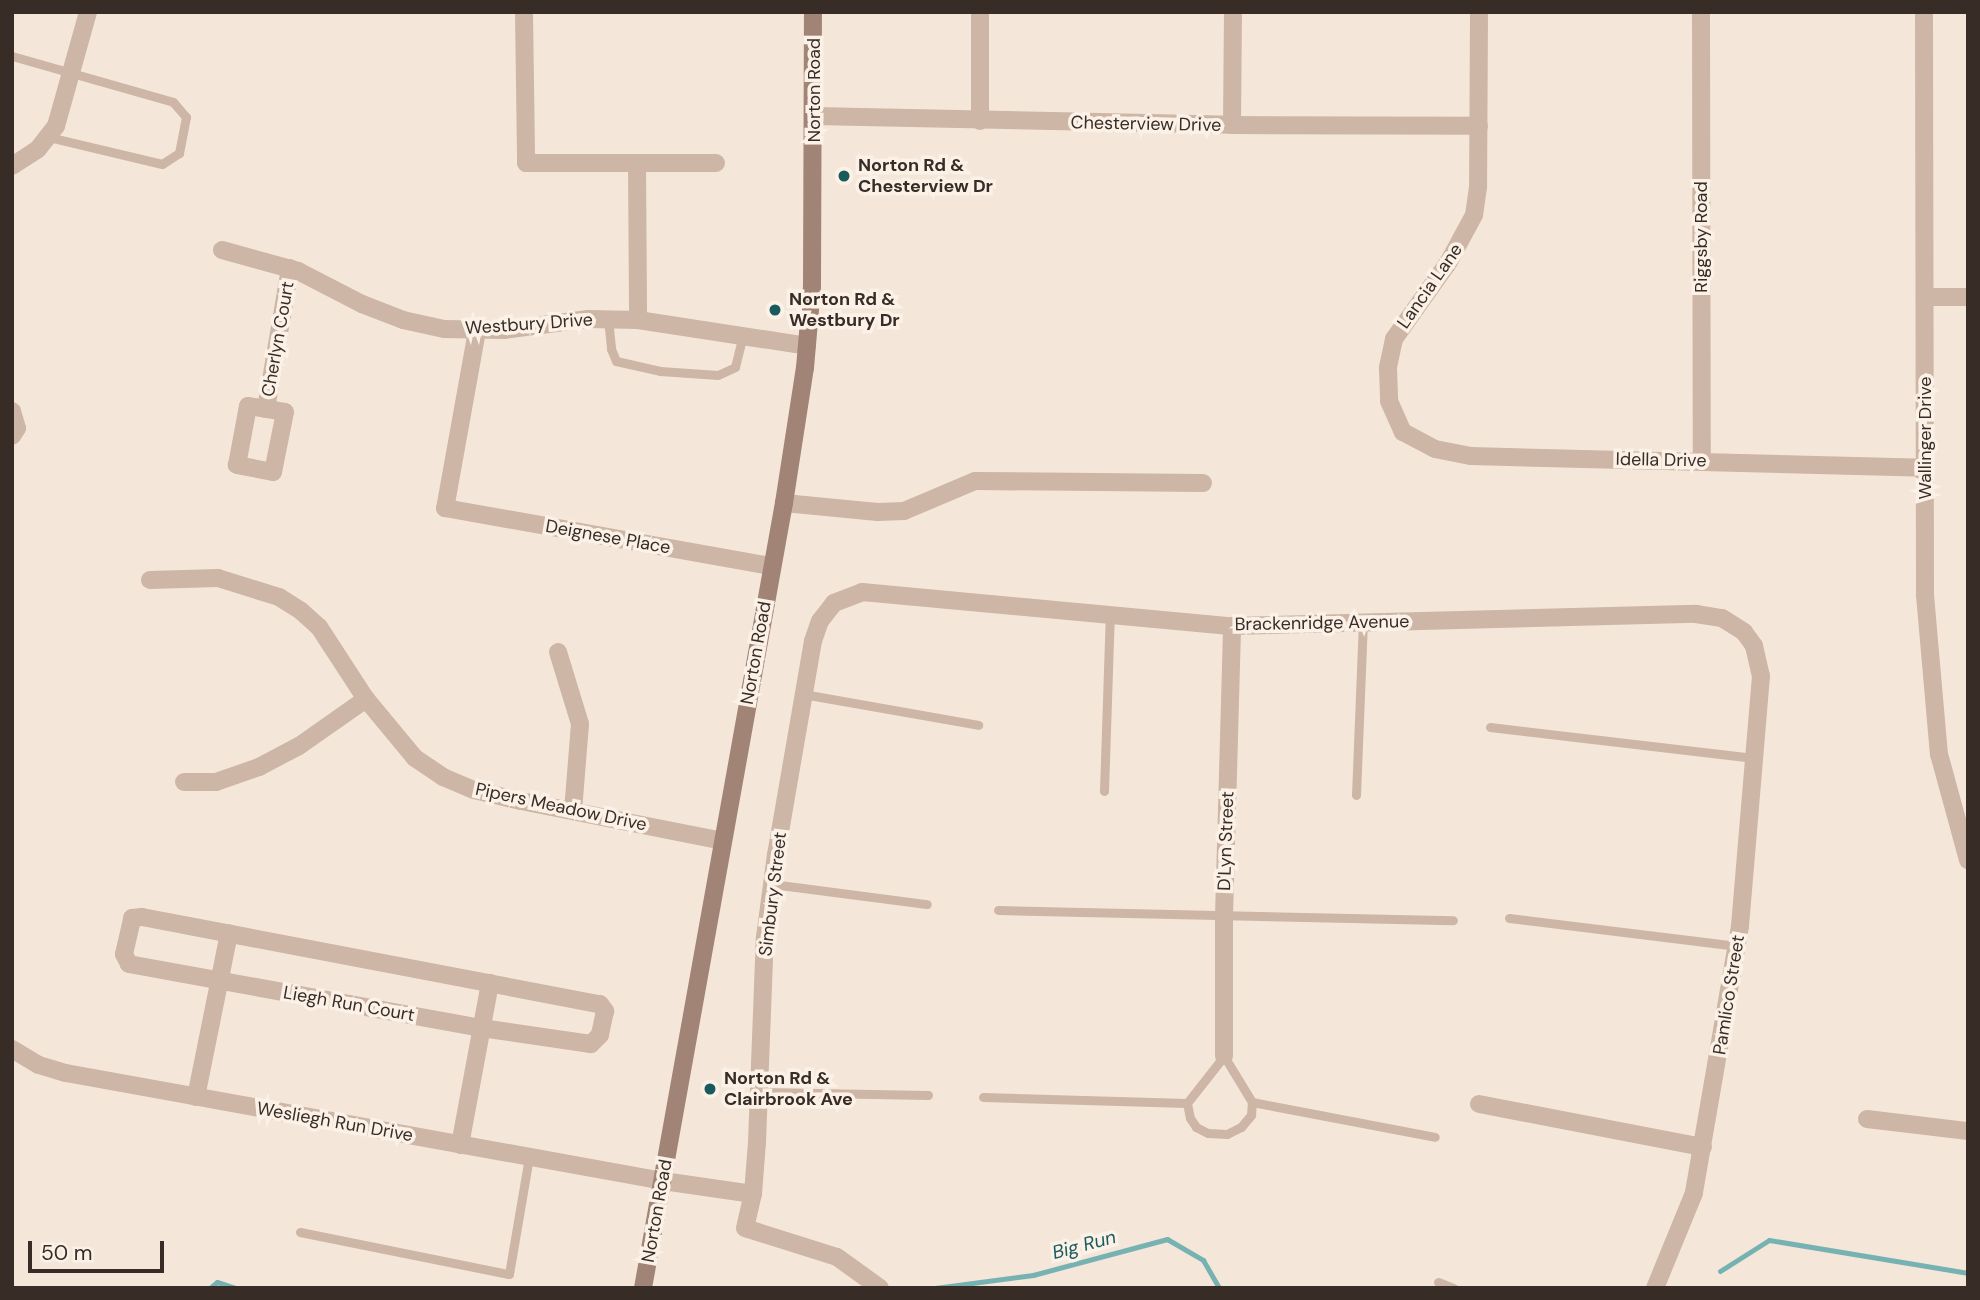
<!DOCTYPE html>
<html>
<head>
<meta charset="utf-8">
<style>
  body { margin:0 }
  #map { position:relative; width:1980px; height:1300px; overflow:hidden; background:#f4e7da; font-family:"DM Sans",sans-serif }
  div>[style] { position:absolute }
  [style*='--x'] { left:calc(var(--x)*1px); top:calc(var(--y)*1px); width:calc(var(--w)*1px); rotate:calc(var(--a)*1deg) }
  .stream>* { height:5px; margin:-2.5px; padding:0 2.5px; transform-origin:2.5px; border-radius:2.5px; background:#77b2b3 }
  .lane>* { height:9px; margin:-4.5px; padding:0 4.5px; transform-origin:4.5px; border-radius:4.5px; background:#cdb6a5 }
  .street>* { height:18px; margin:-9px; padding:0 9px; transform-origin:9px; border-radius:9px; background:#cdb6a5 }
  .secondary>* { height:18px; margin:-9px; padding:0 9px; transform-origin:9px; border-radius:9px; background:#a18476 }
  .dots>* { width:19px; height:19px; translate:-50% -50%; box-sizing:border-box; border:4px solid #fbf1e7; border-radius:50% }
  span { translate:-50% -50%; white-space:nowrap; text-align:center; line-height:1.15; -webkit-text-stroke:7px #fbf1e7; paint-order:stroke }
  .street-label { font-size:18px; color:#382c27 }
  .poi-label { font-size:18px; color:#382c27; font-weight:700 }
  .left { translate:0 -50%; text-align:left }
  .water-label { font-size:19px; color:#195a5d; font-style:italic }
  .frame { position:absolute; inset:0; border:14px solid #382c27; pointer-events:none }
  .scale { position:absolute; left:28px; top:1241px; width:136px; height:32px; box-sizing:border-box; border:4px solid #382c27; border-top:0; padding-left:9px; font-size:21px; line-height:24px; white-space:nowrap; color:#382c27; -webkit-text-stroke:5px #fbf1e7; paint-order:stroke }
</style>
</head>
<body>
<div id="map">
  <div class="stream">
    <div style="--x:1720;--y:1271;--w:58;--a:-32.3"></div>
    <div style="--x:1769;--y:1240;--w:202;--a:9.4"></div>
    <div style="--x:210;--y:1288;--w:9;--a:-41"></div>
    <div style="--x:217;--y:1282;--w:19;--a:18"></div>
    <div style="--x:935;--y:1288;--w:99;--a:-7.6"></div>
    <div style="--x:1033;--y:1275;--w:139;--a:-15"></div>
    <div style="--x:1167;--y:1239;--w:42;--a:30.3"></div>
    <div style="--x:1203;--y:1260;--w:32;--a:60"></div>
  </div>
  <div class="lane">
    <div style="--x:12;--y:56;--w:167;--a:15.9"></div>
    <div style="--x:173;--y:102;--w:20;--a:49"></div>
    <div style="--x:186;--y:117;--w:37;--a:101"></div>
    <div style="--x:179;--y:153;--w:20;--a:147"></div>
    <div style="--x:162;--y:164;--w:116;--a:-166.6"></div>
    <div style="--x:608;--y:319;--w:30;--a:84"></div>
    <div style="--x:611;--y:349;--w:13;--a:67"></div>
    <div style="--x:616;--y:361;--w:45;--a:12.8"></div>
    <div style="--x:660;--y:371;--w:58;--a:3.9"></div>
    <div style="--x:718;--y:375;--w:19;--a:-25"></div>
    <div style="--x:735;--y:367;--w:32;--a:-76"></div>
    <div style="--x:803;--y:694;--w:178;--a:10"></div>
    <div style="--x:1490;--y:727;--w:266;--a:6.7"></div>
    <div style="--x:1104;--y:791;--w:177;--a:-88.1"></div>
    <div style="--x:1356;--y:795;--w:173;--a:-87.7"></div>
    <div style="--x:772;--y:884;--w:156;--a:7.4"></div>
    <div style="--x:998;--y:910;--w:455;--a:1.3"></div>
    <div style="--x:1509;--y:918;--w:230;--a:7"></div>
    <div style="--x:759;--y:1092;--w:169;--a:1"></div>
    <div style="--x:983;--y:1097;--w:204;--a:1.7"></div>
    <div style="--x:1187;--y:1103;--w:60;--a:-51.8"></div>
    <div style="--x:1224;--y:1056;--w:54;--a:58.7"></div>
    <div style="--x:1252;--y:1102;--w:186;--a:10.8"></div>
    <div style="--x:1187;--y:1103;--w:15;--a:79"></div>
    <div style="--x:1190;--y:1118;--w:11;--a:56"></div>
    <div style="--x:1196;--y:1127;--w:13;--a:27"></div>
    <div style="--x:1208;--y:1133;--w:19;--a:3"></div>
    <div style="--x:1227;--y:1134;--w:16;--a:-27"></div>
    <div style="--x:1241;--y:1127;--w:16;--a:-50"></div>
    <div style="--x:1251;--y:1115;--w:13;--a:-86"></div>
    <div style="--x:300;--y:1232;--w:213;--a:11.4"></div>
    <div style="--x:509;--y:1274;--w:119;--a:-80.3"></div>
    <div style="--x:1438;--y:1282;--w:17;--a:21"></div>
  </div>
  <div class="street">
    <div style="--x:524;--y:12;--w:151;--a:89.2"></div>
    <div style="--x:526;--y:163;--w:190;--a:0"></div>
    <div style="--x:1479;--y:12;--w:175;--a:90.3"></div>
    <div style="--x:1478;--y:187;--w:28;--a:98"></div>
    <div style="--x:1474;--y:215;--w:55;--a:118.4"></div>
    <div style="--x:1448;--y:263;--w:93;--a:125.4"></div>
    <div style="--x:1394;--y:339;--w:30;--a:102"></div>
    <div style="--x:1388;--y:368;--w:33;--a:88"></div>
    <div style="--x:1389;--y:401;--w:34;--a:66"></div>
    <div style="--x:1403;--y:432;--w:36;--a:28"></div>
    <div style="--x:1435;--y:449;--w:37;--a:11"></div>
    <div style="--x:1471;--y:456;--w:453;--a:1.5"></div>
    <div style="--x:1701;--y:12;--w:449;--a:89.9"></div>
    <div style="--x:1924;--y:12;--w:583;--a:89.9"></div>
    <div style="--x:1925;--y:595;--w:160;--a:85"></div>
    <div style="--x:1939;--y:754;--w:110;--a:74.7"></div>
    <div style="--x:814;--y:116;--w:418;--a:1.2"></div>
    <div style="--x:1232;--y:125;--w:247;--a:0.2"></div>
    <div style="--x:980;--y:121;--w:109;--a:-90"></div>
    <div style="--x:1232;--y:125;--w:113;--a:-89.5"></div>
    <div style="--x:637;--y:163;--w:157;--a:89.6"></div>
    <div style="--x:12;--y:166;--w:31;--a:-33"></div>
    <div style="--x:38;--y:149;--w:29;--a:-52"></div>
    <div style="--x:56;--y:126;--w:118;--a:-74.3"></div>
    <div style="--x:222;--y:250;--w:79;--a:15.4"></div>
    <div style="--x:298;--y:271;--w:72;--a:27.3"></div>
    <div style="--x:362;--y:304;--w:44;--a:21.3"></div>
    <div style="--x:403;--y:320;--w:42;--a:12.4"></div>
    <div style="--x:444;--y:329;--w:60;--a:1"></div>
    <div style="--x:504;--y:330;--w:85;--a:-7.5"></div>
    <div style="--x:588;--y:319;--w:50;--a:1.1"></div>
    <div style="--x:638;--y:320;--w:171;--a:8.7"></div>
    <div style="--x:1925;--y:297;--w:43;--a:0"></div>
    <div style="--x:477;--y:331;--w:180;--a:100.2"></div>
    <div style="--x:445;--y:508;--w:331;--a:10.1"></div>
    <div style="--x:248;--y:406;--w:37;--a:9"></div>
    <div style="--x:285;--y:412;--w:61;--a:101.3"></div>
    <div style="--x:273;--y:472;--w:37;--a:-169"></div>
    <div style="--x:237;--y:465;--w:60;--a:-79.4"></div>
    <div style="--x:266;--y:409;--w:143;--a:-80.3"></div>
    <div style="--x:12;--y:411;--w:18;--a:74"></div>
    <div style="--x:17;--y:428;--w:9;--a:122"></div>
    <div style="--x:784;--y:503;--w:94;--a:5.5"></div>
    <div style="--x:878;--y:512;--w:26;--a:-2"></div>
    <div style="--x:904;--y:511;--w:77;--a:-22.9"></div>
    <div style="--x:975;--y:481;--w:228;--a:0.5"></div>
    <div style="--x:150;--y:580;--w:68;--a:-1.7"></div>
    <div style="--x:218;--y:578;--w:64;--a:17.3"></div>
    <div style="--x:279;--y:597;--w:26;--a:32"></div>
    <div style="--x:301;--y:611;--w:24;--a:42"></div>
    <div style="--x:319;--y:627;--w:86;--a:56.9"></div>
    <div style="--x:366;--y:699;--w:77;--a:50.3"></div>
    <div style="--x:415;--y:758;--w:34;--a:34"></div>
    <div style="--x:443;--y:777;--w:34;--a:23"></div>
    <div style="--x:474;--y:790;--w:48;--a:13.2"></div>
    <div style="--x:521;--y:801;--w:206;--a:11.2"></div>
    <div style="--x:558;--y:652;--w:75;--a:73"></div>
    <div style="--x:580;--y:724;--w:87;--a:94.6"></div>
    <div style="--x:184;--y:782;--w:32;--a:0"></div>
    <div style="--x:216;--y:782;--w:46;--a:-19.2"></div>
    <div style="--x:259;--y:767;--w:45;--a:-27.7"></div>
    <div style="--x:299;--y:746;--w:82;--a:-35"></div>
    <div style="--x:142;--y:917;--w:466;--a:10.8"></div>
    <div style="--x:600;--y:1004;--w:9;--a:54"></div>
    <div style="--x:605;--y:1011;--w:25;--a:102"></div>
    <div style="--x:600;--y:1035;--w:13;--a:135"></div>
    <div style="--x:591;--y:1044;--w:111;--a:-171.7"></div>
    <div style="--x:481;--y:1028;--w:358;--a:-169.7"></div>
    <div style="--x:129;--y:964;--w:11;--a:-117"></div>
    <div style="--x:124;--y:954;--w:37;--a:-77"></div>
    <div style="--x:132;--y:918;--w:10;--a:-6"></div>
    <div style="--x:12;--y:1049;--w:31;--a:31"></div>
    <div style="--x:39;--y:1065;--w:28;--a:17"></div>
    <div style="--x:66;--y:1073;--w:607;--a:10.25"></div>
    <div style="--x:663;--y:1181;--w:91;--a:8.2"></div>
    <div style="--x:1224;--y:1056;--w:140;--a:-90"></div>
    <div style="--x:1224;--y:916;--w:290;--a:-88.4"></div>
    <div style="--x:196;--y:1097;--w:167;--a:-78.6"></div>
    <div style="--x:1479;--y:1104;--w:228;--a:10.9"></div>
    <div style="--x:1867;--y:1119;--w:102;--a:6.8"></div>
    <div style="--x:460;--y:1145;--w:165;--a:-79.5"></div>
    <div style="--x:880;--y:1288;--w:53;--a:-144.2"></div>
    <div style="--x:837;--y:1257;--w:96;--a:-162.5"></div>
    <div style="--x:745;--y:1228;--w:35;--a:-77"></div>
    <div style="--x:753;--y:1194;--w:52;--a:-85.6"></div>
    <div style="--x:757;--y:1142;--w:205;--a:-87.8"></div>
    <div style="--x:765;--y:937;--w:83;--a:-82.4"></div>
    <div style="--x:776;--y:855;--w:217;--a:-80.2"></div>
    <div style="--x:813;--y:641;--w:21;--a:-71"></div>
    <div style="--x:820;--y:621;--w:23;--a:-52"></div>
    <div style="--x:834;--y:603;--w:30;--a:-21"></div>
    <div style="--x:862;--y:592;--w:372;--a:5.3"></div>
    <div style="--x:1232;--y:626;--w:464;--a:-1.5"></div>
    <div style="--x:1696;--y:614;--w:26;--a:9"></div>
    <div style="--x:1722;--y:618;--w:26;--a:32"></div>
    <div style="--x:1744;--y:632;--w:17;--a:54"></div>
    <div style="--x:1754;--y:646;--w:31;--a:77"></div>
    <div style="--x:1761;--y:676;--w:251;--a:94.8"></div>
    <div style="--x:1740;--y:926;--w:271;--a:99.8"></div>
    <div style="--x:1694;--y:1193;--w:103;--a:112.3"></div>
  </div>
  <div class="secondary">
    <div style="--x:643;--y:1288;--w:798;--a:-79.82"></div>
    <div style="--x:784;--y:503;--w:137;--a:-81.2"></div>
    <div style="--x:805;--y:368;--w:82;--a:-85.1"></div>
    <div style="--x:812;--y:286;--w:274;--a:-89.8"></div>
  </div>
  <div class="dots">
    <div style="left:844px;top:176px;background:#195a5d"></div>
    <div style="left:775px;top:310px;background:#195a5d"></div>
    <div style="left:710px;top:1089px;background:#195a5d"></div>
  </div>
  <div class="street-label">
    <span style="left:814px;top:90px;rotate:-90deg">Norton Road</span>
    <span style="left:1146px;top:124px;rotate:1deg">Chesterview Drive</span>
    <span style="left:1701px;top:237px;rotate:-90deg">Riggsby Road</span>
    <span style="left:1430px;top:286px;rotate:-55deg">Lancia Lane</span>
    <span style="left:529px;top:324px;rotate:-4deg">Westbury Drive</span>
    <span style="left:278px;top:339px;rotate:-80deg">Cherlyn Court</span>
    <span style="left:1925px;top:438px;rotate:-90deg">Wallinger Drive</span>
    <span style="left:1661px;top:460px;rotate:1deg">Idella Drive</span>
    <span style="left:608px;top:537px;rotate:10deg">Deignese Place</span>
    <span style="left:1322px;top:623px;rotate:-1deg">Brackenridge Avenue</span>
    <span style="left:756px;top:653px;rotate:-80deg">Norton Road</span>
    <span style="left:561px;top:807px;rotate:12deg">Pipers Meadow Drive</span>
    <span style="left:1226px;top:841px;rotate:-88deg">D'Lyn Street</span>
    <span style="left:773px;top:894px;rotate:-83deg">Simbury Street</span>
    <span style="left:1729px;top:995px;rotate:-81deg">Pamlico Street</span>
    <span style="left:349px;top:1004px;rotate:10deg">Liegh Run Court</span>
    <span style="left:335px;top:1122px;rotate:10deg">Wesliegh Run Drive</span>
    <span style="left:657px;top:1211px;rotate:-80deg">Norton Road</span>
  </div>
  <div class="poi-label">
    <span class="left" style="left:858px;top:176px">Norton Rd &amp;<br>Chesterview Dr</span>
    <span class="left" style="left:789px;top:310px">Norton Rd &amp;<br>Westbury Dr</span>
    <span class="left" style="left:724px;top:1089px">Norton Rd &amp;<br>Clairbrook Ave</span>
  </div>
  <div class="water-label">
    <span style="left:1084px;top:1245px;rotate:-15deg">Big Run</span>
  </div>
  <div class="frame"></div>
  <div class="scale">50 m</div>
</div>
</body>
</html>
